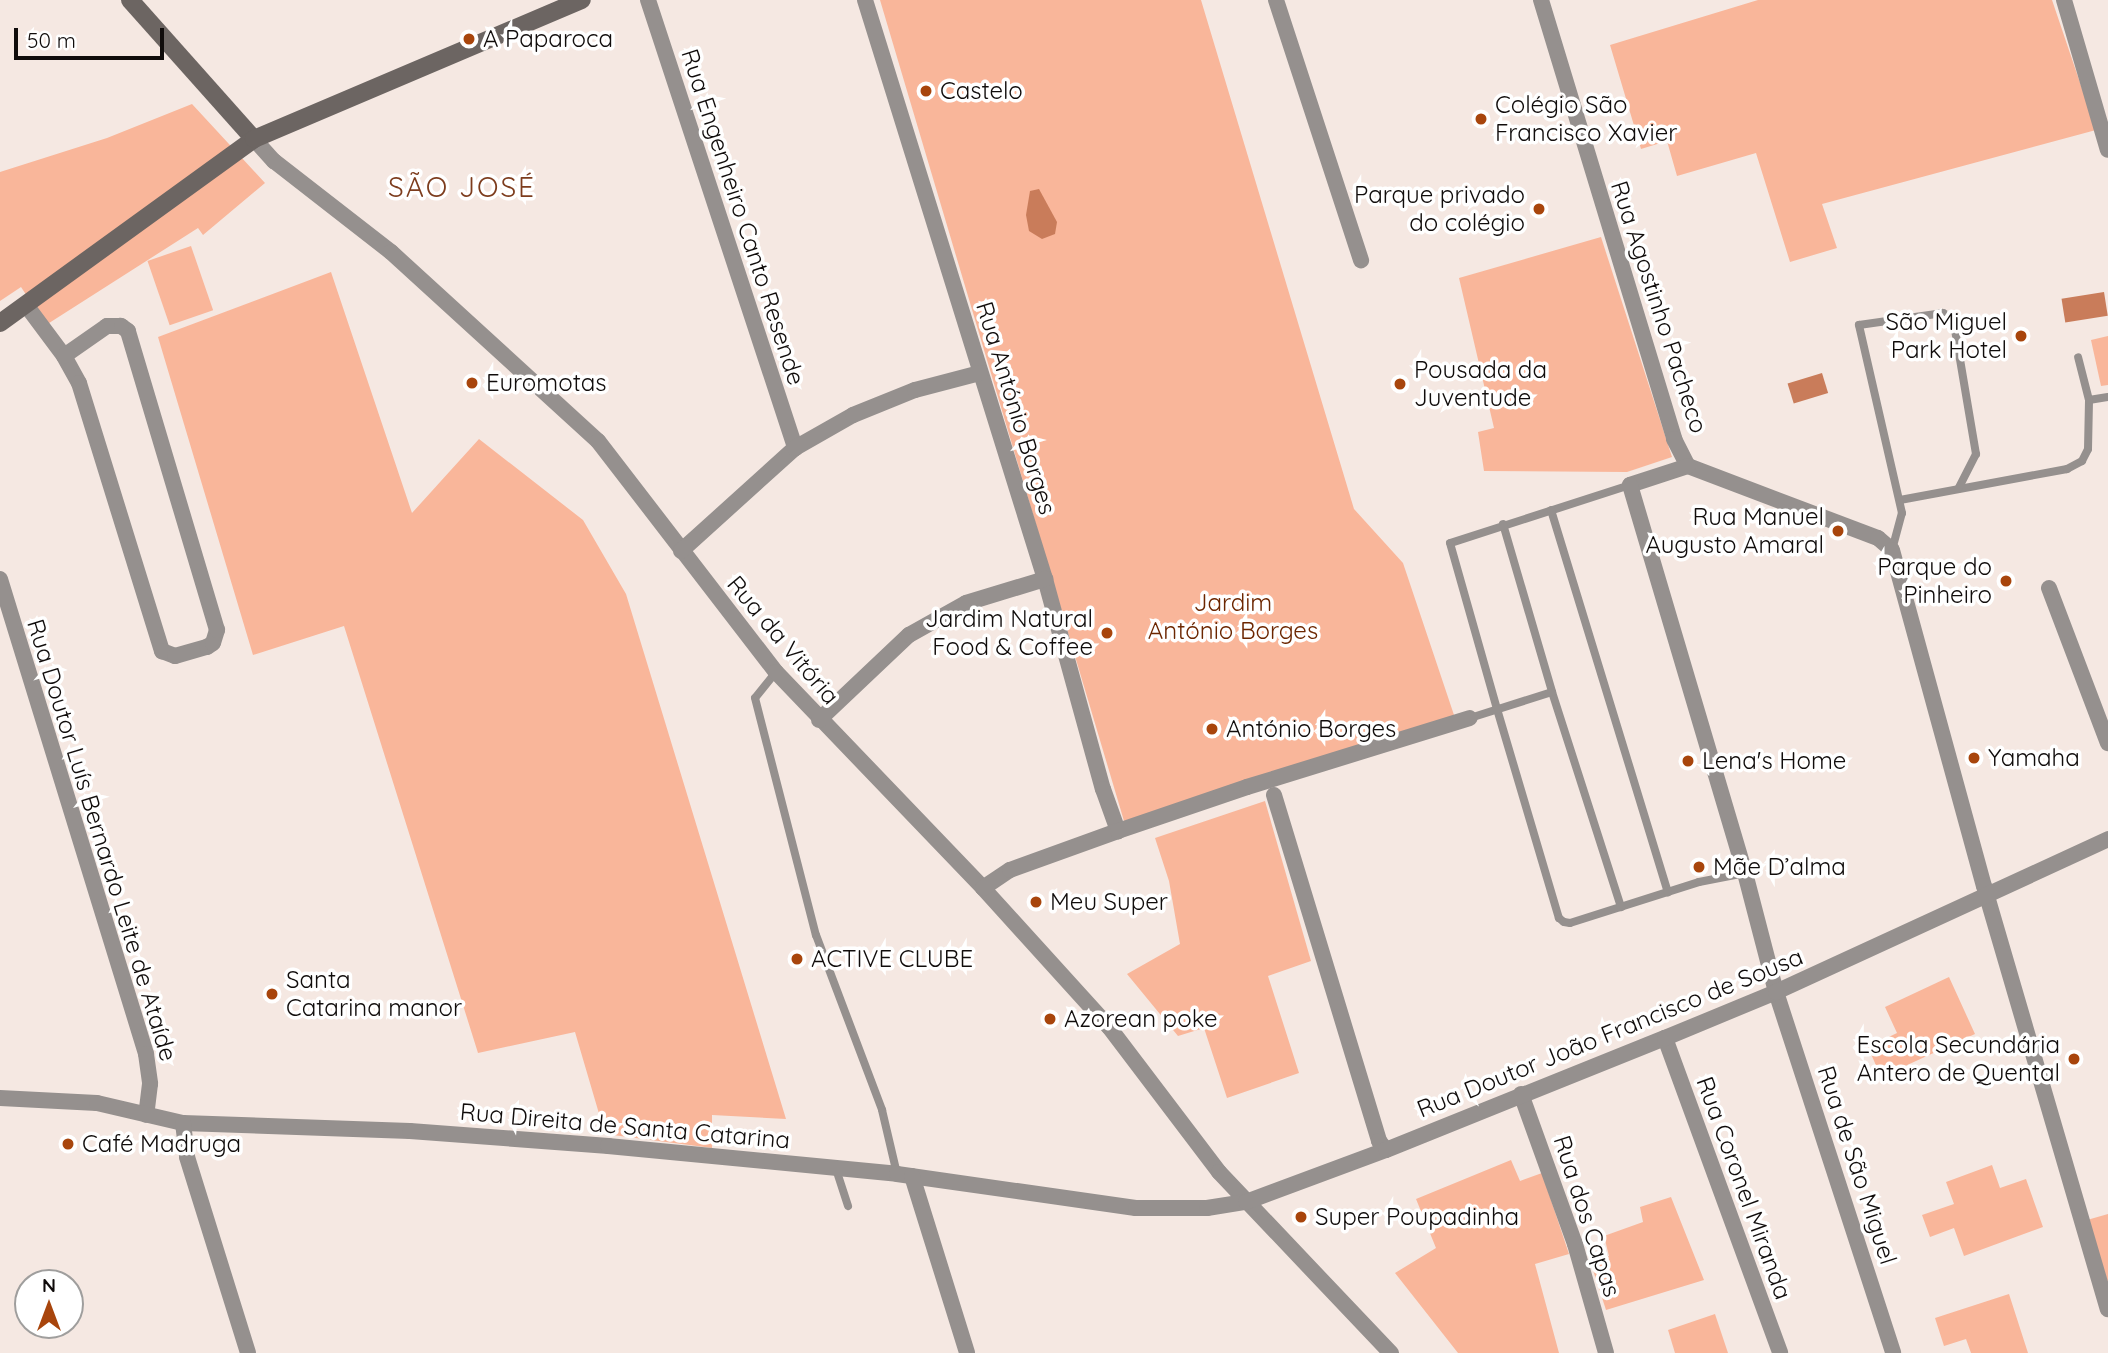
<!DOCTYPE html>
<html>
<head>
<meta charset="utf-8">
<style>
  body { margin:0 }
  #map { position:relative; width:2108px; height:1353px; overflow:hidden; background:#f5e8e2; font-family:Quicksand,sans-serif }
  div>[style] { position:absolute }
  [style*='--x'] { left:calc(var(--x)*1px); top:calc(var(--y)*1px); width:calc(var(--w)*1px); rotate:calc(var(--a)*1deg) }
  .green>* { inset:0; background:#f9b69a; transform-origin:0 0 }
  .water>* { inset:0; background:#c97c5a; transform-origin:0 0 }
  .lane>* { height:8px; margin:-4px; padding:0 4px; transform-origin:4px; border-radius:4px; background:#95908e }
  .street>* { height:16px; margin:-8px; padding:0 8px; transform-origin:8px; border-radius:8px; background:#95908e }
  .secondary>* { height:18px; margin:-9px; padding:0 9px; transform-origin:9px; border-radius:9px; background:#6c6562 }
  .dots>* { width:19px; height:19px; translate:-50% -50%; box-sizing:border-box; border:4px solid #fff; border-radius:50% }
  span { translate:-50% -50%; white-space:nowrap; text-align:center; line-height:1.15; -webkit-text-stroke:7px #fff; paint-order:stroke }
  .poi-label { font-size:24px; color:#100c0b }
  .left { translate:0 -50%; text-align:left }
  .right { translate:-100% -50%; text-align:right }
  .street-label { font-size:24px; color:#100c0b }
  .park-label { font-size:24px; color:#6c2600 }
  .quarter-label { font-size:28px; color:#7d3c1d; letter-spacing:2px }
  .north { position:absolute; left:14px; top:1269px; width:70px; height:70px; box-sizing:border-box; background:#fff; border:2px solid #9f9e9d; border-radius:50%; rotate:0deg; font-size:19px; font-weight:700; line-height:28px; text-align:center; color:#100c0b }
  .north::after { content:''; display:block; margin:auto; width:24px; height:32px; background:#a8450c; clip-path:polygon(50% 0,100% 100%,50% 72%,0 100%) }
  .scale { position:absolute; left:14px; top:28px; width:150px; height:32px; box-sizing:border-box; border:4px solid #100c0b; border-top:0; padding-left:9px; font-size:21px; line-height:24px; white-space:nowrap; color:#100c0b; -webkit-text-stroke:5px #fff; paint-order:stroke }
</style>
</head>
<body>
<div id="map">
  <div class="green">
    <div style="clip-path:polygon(880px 0,1201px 0,1354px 509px,1403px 563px,1455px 718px,1124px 821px)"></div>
    <div style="clip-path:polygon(1758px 0,2052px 0,2096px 130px,1822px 204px,1837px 248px,1790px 262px,1756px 153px,1677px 176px,1667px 141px,1641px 149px,1610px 45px)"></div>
    <div style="clip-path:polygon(192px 104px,265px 183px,203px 235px,198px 228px,46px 325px,21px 287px,0 301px,0 172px,107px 138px)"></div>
    <div style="clip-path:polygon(1601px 237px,1672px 457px,1627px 472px,1484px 471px,1478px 432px,1494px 428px,1459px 278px)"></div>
    <div style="left:191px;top:246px;width:68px;height:46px;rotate:71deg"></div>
    <div style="clip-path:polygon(331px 272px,412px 513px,479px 439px,583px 520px,626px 594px,786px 1119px,712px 1115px,712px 1148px,605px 1134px,575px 1032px,478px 1053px,344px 626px,253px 655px,158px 337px)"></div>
    <div style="clip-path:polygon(2108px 336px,2108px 385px,2101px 386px,2091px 340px)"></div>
    <div style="clip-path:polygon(1265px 801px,1311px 961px,1268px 976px,1299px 1073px,1227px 1098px,1204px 1028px,1178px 1036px,1127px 974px,1180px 944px,1169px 881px,1155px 838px)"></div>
    <div style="clip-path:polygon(1949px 977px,1975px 1034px,1881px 1077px,1868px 1047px,1897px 1033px,1885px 1007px)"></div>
    <div style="clip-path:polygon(1511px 1160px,1520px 1181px,1542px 1173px,1569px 1254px,1535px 1264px,1559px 1353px,1458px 1353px,1395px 1273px,1436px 1248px,1416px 1199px)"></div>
    <div style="clip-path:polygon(1992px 1165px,2000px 1188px,2026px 1179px,2043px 1227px,1964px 1256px,1954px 1228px,1930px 1237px,1922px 1215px,1954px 1204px,1946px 1182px)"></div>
    <div style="clip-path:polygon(1671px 1197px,1704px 1280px,1606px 1310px,1590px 1261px,1609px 1256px,1604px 1236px,1643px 1222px,1640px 1207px)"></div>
    <div style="clip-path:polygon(2108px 1214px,2108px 1283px,2087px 1220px)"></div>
    <div style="clip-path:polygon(2009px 1294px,2028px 1353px,1971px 1353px,1966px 1339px,1944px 1346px,1935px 1318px)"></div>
    <div style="clip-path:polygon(1715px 1314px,1728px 1353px,1675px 1353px,1668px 1330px)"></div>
  </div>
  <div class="water">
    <div style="clip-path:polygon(1039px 189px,1057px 222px,1055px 234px,1042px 239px,1029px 231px,1026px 215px,1030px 191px)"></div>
    <div style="left:2104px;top:292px;width:24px;height:43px;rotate:81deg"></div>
    <div style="left:1822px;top:373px;width:21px;height:36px;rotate:73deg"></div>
  </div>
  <div class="lane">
    <div style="--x:2089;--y:400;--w:19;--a:-9"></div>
    <div style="--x:1630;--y:485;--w:189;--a:162.1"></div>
    <div style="--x:1450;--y:543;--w:173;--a:74.2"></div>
    <div style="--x:1497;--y:709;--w:218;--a:73.5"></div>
    <div style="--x:1559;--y:918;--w:6;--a:39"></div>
    <div style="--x:1564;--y:922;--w:6;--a:9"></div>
    <div style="--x:1570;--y:923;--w:135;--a:-17.6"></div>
    <div style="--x:1699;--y:882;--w:47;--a:-11.1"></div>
    <div style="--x:1900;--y:500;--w:170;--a:-10.5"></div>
    <div style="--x:2067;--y:469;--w:17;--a:-28"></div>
    <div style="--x:2082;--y:461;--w:13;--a:-63"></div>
    <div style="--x:2088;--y:449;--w:49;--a:-88.8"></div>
    <div style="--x:2089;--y:400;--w:44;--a:-104.3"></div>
    <div style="--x:1551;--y:510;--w:400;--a:73"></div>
    <div style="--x:1503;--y:524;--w:175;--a:73.7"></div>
    <div style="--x:1552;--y:692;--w:226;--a:72.2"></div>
    <div style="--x:1892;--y:550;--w:38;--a:-75"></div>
    <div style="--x:1902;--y:513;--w:193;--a:-102.9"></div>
    <div style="--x:1859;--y:325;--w:85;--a:-8.1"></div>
    <div style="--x:1943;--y:313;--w:11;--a:27"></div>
    <div style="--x:1953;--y:318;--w:138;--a:80.4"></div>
    <div style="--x:1976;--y:454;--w:39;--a:117"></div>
    <div style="--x:776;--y:672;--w:33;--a:129"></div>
    <div style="--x:755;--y:698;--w:245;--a:75.6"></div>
    <div style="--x:816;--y:935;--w:187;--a:69.3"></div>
    <div style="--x:882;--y:1110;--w:66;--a:76.8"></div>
    <div style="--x:1470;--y:718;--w:86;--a:-17.6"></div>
    <div style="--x:836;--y:1169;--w:39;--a:72"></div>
  </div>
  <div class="street">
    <div style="--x:648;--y:0;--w:472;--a:71.8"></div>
    <div style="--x:865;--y:0;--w:606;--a:72.73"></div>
    <div style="--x:1045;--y:579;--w:218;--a:74.6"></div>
    <div style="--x:1103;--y:789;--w:45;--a:70.3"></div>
    <div style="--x:1276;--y:0;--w:274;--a:71.9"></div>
    <div style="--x:1541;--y:0;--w:459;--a:73.1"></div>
    <div style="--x:1674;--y:439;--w:30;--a:63"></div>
    <div style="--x:2064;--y:0;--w:156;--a:73.7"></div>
    <div style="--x:254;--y:139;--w:30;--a:48"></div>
    <div style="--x:274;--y:161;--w:148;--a:37.9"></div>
    <div style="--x:391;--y:252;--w:280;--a:42.4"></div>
    <div style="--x:598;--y:441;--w:292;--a:52.4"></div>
    <div style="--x:776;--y:672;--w:299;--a:46.2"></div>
    <div style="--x:983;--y:888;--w:188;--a:47.8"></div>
    <div style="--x:1109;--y:1027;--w:182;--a:52.8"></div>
    <div style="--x:1219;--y:1172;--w:250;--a:46.5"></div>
    <div style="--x:26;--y:305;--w:64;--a:53.3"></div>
    <div style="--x:64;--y:356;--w:31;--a:61"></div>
    <div style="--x:79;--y:383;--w:281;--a:72.8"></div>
    <div style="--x:162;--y:651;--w:14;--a:21"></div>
    <div style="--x:175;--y:656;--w:33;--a:-16"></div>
    <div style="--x:207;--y:647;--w:7;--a:-34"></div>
    <div style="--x:213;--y:643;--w:14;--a:-73"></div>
    <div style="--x:217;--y:630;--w:312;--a:-106.6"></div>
    <div style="--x:128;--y:331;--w:9;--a:-144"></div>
    <div style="--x:121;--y:326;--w:14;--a:180"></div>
    <div style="--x:107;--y:326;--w:52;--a:145.1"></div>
    <div style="--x:1688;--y:466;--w:203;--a:20.8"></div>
    <div style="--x:1878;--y:538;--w:18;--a:41"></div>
    <div style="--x:1892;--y:550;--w:348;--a:74.7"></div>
    <div style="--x:1984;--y:886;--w:441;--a:73.7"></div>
    <div style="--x:1688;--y:466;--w:61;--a:161.9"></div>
    <div style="--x:1630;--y:485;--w:405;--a:73.5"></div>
    <div style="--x:1745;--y:873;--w:123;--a:75.4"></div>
    <div style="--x:1776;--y:992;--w:379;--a:72"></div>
    <div style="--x:681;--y:551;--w:154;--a:-42.1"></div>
    <div style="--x:795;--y:448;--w:67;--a:-29.6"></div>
    <div style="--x:853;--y:415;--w:67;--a:-22"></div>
    <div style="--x:915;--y:390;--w:67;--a:-14.7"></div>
    <div style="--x:0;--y:579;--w:497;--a:72.9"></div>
    <div style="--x:146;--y:1054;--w:30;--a:82"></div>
    <div style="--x:150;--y:1084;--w:31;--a:97"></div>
    <div style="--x:2049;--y:588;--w:166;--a:69.2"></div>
    <div style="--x:819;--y:720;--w:124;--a:-43.4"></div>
    <div style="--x:909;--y:635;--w:65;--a:-29.3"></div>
    <div style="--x:966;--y:603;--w:83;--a:-16.9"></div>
    <div style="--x:1274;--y:795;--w:362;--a:73.1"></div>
    <div style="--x:1379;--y:1141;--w:11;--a:52"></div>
    <div style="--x:983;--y:888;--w:32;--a:-34"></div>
    <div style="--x:1010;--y:870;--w:115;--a:-19.9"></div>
    <div style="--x:1118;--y:831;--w:136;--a:-18.8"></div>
    <div style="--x:1247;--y:787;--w:233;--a:-17.2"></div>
    <div style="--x:1665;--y:1038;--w:335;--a:69.9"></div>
    <div style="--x:1521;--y:1094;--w:159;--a:70.2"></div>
    <div style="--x:1575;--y:1244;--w:113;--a:74.1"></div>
    <div style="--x:0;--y:1098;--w:97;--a:3"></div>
    <div style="--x:97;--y:1103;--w:88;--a:13.1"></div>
    <div style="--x:183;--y:1123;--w:227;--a:2"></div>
    <div style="--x:410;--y:1131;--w:199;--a:4.3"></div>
    <div style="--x:608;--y:1146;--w:290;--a:5.5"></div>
    <div style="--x:897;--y:1174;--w:241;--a:8.1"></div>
    <div style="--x:1136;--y:1208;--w:71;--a:0"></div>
    <div style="--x:1207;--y:1208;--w:39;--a:-9"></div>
    <div style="--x:1246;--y:1202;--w:149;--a:-20.4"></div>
    <div style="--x:1386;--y:1150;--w:301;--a:-21.9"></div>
    <div style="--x:1665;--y:1038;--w:120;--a:-22.5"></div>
    <div style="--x:1776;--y:992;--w:366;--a:-24.7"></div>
    <div style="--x:183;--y:1123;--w:34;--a:83"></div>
    <div style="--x:187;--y:1157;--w:205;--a:72.7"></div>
    <div style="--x:912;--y:1176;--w:185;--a:72.7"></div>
  </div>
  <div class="secondary">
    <div style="--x:130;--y:0;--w:186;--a:48.3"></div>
    <div style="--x:0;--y:323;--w:314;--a:-35.9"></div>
    <div style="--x:254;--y:139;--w:356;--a:-23"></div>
  </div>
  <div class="dots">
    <div style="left:469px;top:39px;background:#a8450c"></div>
    <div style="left:926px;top:91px;background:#a8450c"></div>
    <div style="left:1481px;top:119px;background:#a8450c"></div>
    <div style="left:1539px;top:209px;background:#a8450c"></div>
    <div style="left:2021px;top:336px;background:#a8450c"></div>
    <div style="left:472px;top:383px;background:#a8450c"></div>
    <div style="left:1400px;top:384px;background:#a8450c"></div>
    <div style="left:1838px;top:531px;background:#a8450c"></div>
    <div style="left:2006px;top:581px;background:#a8450c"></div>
    <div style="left:1107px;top:633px;background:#a8450c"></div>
    <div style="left:1212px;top:729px;background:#a8450c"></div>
    <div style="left:1974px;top:758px;background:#a8450c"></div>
    <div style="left:1688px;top:761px;background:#a8450c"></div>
    <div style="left:1699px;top:867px;background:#a8450c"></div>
    <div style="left:1036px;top:902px;background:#a8450c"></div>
    <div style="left:797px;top:959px;background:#a8450c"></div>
    <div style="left:272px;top:994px;background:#a8450c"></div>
    <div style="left:1050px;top:1019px;background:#a8450c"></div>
    <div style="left:2074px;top:1059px;background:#a8450c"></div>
    <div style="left:68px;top:1144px;background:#a8450c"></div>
    <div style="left:1301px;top:1217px;background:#a8450c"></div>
  </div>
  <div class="poi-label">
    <span class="left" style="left:483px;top:39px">A Paparoca</span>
    <span class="left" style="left:940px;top:91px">Castelo</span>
    <span class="left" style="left:1495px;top:119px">Colégio São<br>Francisco Xavier</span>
    <span class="right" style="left:1525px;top:209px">Parque privado<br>do colégio</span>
    <span class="right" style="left:2007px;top:336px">São Miguel<br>Park Hotel</span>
    <span class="left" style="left:1414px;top:384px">Pousada da<br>Juventude</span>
    <span class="left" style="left:486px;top:383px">Euromotas</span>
    <span class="right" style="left:1824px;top:531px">Rua Manuel<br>Augusto Amaral</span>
    <span class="right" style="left:1992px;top:581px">Parque do<br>Pinheiro</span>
    <span class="right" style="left:1093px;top:633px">Jardim Natural<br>Food &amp; Coffee</span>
    <span class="left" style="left:1226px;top:729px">António Borges</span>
    <span class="left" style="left:1988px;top:758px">Yamaha</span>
    <span class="left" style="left:1702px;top:761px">Lena's Home</span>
    <span class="left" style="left:1713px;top:867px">Mãe D’alma</span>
    <span class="left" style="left:1050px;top:902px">Meu Super</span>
    <span class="left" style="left:811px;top:959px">ACTIVE CLUBE</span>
    <span class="left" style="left:286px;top:994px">Santa<br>Catarina manor</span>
    <span class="left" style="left:1064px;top:1019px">Azorean poke</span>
    <span class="right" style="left:2060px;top:1059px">Escola Secundária<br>Antero de Quental</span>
    <span class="left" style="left:82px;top:1144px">Café Madruga</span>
    <span class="left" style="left:1315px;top:1217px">Super Poupadinha</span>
  </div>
  <div class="street-label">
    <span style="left:743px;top:217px;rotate:72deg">Rua Engenheiro Canto Resende</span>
    <span style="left:1659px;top:307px;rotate:72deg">Rua Agostinho Pacheco</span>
    <span style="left:1016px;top:408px;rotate:73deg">Rua António Borges</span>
    <span style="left:783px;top:640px;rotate:50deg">Rua da Vitória</span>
    <span style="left:102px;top:840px;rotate:73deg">Rua Doutor Luís Bernardo Leite de Ataíde</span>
    <span style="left:1610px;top:1033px;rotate:-22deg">Rua Doutor João Francisco de Sousa</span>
    <span style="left:625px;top:1126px;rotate:5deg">Rua Direita de Santa Catarina</span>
    <span style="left:1857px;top:1165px;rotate:72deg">Rua de São Miguel</span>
    <span style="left:1744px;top:1188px;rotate:70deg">Rua Coronel Miranda</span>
    <span style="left:1587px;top:1216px;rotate:72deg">Rua dos Capas</span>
  </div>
  <div class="park-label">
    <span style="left:1233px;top:617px">Jardim<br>António Borges</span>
  </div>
  <div class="quarter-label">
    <span style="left:462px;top:187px">SÃO JOSÉ</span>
  </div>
  <div class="north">N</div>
  <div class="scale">50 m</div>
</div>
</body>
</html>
